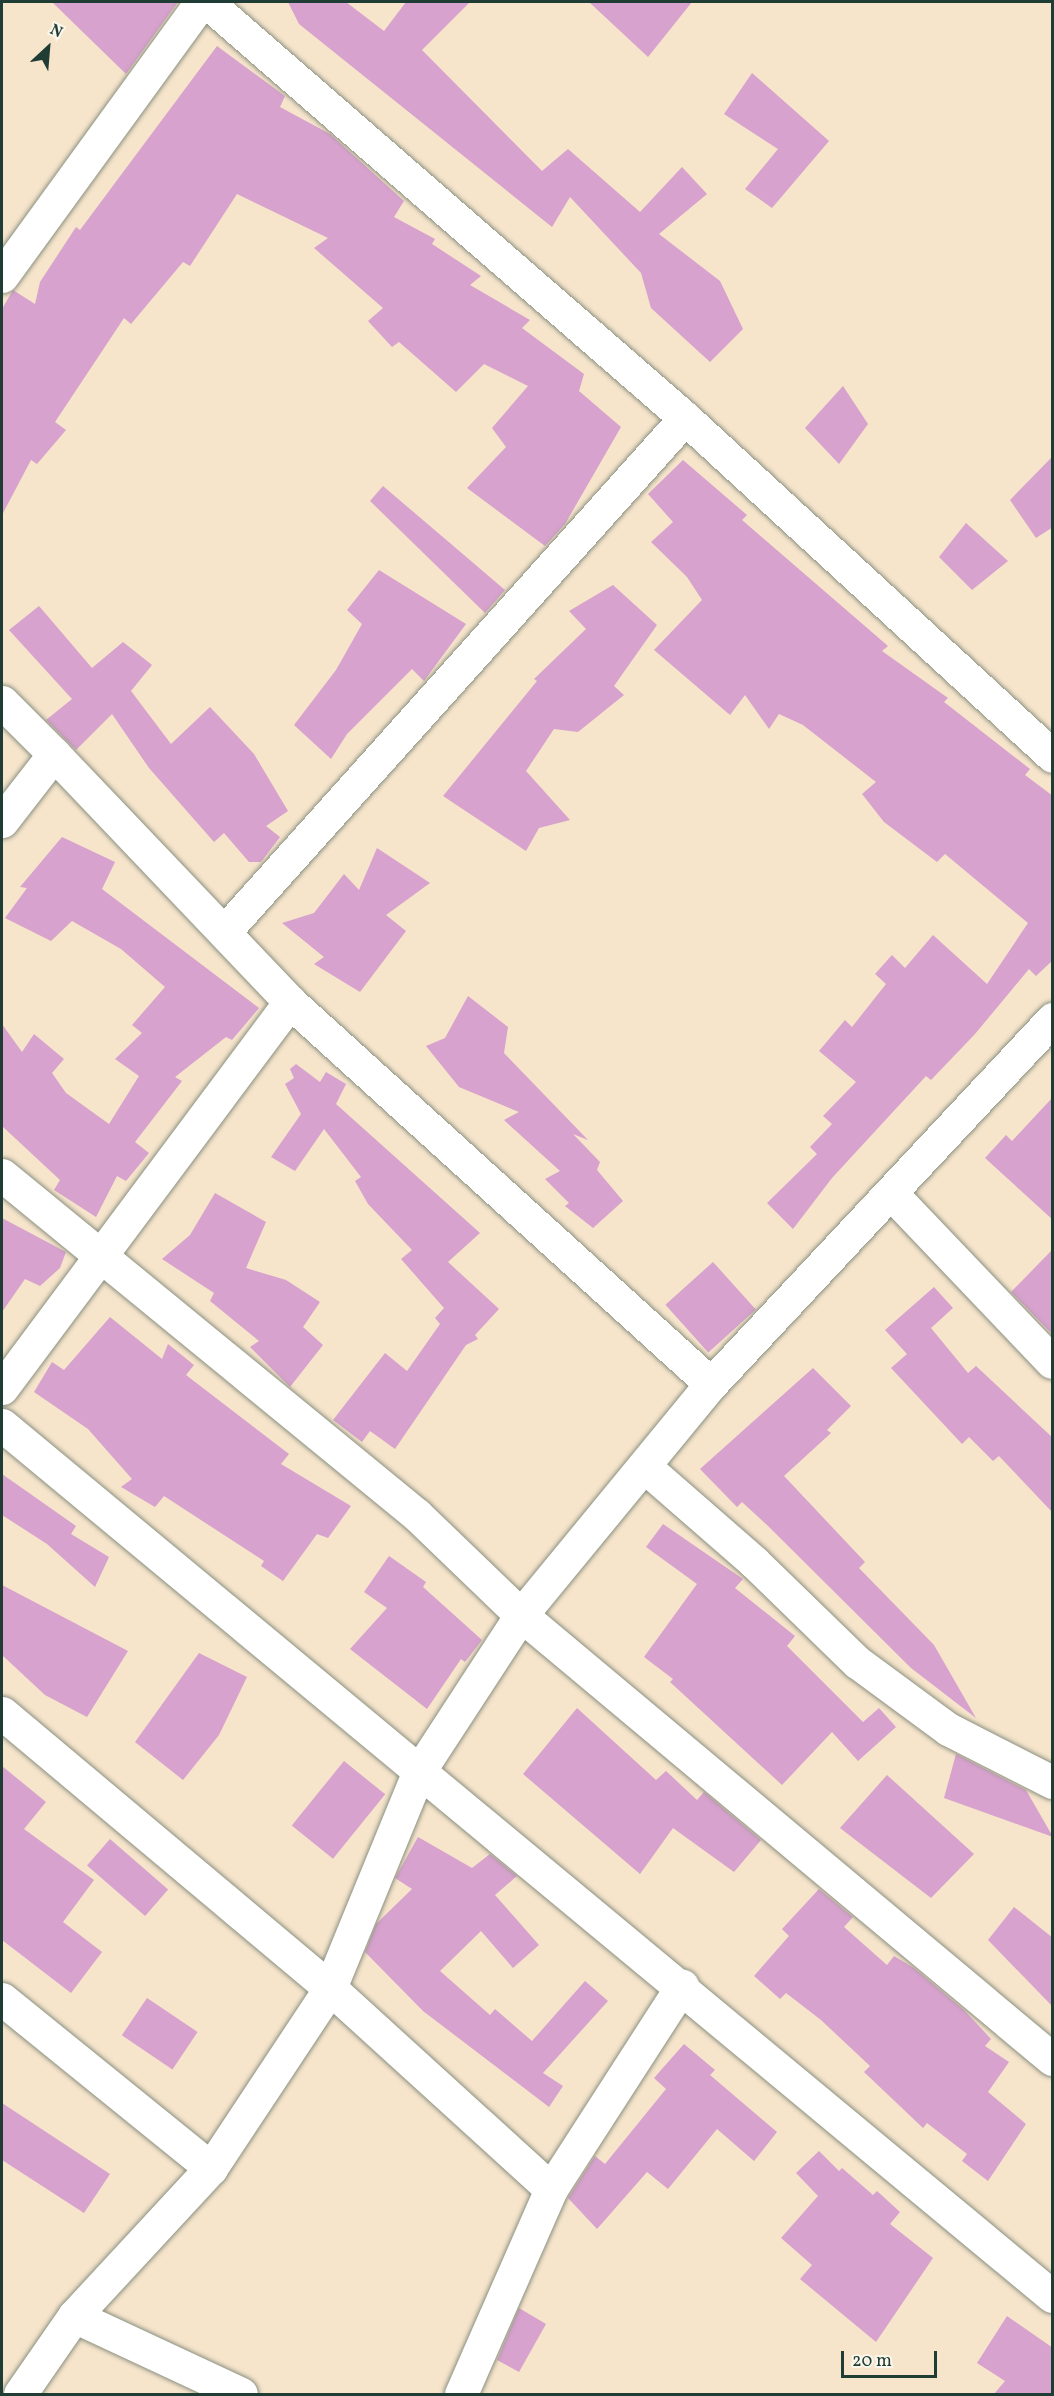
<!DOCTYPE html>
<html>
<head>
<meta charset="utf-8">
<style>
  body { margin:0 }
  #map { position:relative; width:1054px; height:2396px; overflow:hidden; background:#f6e4cb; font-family:Vollkorn,serif }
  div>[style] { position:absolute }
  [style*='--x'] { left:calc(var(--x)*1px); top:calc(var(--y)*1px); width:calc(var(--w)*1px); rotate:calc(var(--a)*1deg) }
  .building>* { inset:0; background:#d7a2cd; transform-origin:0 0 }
  .roads { filter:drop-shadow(0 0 2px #8a9080) drop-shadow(0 0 2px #8a9080) }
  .minor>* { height:33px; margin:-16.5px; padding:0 16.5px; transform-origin:16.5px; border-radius:16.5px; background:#fff }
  span { translate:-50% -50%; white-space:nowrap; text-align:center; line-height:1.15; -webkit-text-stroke:5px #fbf7ec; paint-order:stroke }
  .frame { position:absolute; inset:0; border:3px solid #1f3d34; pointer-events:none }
  .north { position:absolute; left:18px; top:18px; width:60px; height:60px; -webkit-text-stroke:4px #fbf7ec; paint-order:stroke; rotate:26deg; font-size:16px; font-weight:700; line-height:24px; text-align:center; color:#1f3d34 }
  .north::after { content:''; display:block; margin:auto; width:21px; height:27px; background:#1f3d34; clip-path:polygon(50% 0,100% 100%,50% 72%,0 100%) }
  .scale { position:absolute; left:841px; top:2351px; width:96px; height:27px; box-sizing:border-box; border:3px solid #1f3d34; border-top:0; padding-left:8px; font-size:18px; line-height:21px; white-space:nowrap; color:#1f3d34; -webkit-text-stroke:4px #fbf7ec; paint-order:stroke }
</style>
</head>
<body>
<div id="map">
  <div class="building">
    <div style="clip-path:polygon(52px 2px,178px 2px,126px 74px)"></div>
    <div style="clip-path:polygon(288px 2px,346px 2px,384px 31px,406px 2px,470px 2px,422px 50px,542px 171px,568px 149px,640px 212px,682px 167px,707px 194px,659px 234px,720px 281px,743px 329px,710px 362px,651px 308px,641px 273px,570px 197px,552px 227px,299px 24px)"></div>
    <div style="clip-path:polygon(589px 2px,692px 2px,648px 57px)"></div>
    <div style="clip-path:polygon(217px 46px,285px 96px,280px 107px,330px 134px,404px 201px,394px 217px,435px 239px,432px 244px,481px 276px,470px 285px,530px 320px,522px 328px,584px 374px,579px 391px,621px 427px,565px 524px,545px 546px,467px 488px,506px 447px,492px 428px,528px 386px,484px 364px,456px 392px,399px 342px,392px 347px,368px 321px,383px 308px,314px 248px,328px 238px,237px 194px,190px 266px,183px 262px,131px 324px,124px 318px,55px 422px,66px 430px,37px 464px,31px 460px,2px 515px,2px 309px,13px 290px,35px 304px,40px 282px,76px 227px,80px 230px)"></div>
    <div style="clip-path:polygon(752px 73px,829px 141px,772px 208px,745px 189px,778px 149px,724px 114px)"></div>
    <div style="clip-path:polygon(843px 386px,868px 424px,839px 464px,805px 428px)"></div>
    <div style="clip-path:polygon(1053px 456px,1053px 527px,1036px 538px,1010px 500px)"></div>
    <div style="clip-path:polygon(683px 460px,747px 515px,742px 520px,888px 646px,882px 651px,948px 698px,944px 702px,1030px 769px,1025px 775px,1053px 796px,1053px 960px,1036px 976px,1029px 969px,975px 1034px,931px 1080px,926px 1076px,832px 1178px,793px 1229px,767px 1203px,817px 1154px,810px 1147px,832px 1124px,823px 1116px,856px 1082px,819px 1051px,845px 1020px,852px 1027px,886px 984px,875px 974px,892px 955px,905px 968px,933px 935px,987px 984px,1028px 923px,945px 854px,937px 862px,884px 822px,862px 794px,876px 782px,803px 725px,779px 714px,769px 729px,745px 695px,730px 715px,654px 650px,702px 600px,687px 577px,651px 542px,673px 522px,648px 494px)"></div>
    <div style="clip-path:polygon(383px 486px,505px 590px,485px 613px,370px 501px)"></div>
    <div style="clip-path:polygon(966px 523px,1008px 561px,972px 590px,939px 557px)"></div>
    <div style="clip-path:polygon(379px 570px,466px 624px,424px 681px,412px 669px,347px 734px,331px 759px,294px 725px,336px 670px,362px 624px,347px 610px)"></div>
    <div style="clip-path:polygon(613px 585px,657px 625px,614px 686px,624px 695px,578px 732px,554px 729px,526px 771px,570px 820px,539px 828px,526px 851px,443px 796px,537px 681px,534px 679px,586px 629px,569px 611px)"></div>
    <div style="clip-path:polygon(39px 606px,92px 668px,123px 642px,152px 665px,131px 691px,171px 744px,210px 707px,254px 754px,288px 811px,266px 826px,280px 837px,261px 862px,249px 862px,224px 833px,214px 842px,149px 768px,112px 714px,76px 750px,46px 720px,72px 699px,9px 630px)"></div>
    <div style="clip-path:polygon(62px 837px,115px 862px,102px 889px,259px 1008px,232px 1040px,226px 1037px,175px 1077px,182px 1081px,135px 1142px,149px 1153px,126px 1181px,117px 1176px,96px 1217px,54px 1190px,60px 1180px,2px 1126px,2px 1024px,22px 1052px,34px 1034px,64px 1059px,52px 1073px,66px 1093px,109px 1124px,139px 1076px,115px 1059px,142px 1033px,132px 1025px,165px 987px,121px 949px,72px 921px,51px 941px,5px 918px,27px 888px,20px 887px)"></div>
    <div style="clip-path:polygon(377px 848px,430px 883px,386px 915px,406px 931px,360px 992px,314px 964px,324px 957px,282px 923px,314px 913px,344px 874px,359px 890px)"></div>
    <div style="clip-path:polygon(468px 996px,508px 1027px,504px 1053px,588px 1140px,573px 1134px,600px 1162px,597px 1170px,623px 1201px,593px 1228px,565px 1206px,569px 1203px,545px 1179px,560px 1171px,504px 1120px,519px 1112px,459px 1087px,426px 1046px,445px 1038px)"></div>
    <div style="clip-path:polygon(296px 1064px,320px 1082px,326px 1072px,346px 1084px,336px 1104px,480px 1233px,448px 1262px,499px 1309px,475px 1335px,478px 1339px,466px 1345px,395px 1449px,370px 1431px,362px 1442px,333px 1420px,385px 1353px,407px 1371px,440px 1324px,435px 1318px,444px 1308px,401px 1259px,412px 1250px,368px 1204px,355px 1181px,361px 1177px,324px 1129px,295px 1171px,271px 1157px,301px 1114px,285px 1084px,294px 1078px,290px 1069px)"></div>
    <div style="clip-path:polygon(1053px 1097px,1053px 1220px,985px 1158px,1006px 1135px,1012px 1141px)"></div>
    <div style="clip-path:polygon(215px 1193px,266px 1222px,246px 1268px,286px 1280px,320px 1302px,303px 1327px,323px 1345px,290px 1387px,250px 1347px,259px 1341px,210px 1301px,214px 1293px,162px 1259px,190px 1235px)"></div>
    <div style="clip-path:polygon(2px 1218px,66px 1252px,60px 1268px,40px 1286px,25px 1279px,2px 1312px)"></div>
    <div style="clip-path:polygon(1053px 1249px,1053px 1335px,1011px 1292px)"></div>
    <div style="left:713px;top:1262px;width:64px;height:64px;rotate:48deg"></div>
    <div style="clip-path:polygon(934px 1287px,953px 1308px,931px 1328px,968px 1373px,976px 1366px,1053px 1438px,1053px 1513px,999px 1456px,993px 1461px,969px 1437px,962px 1444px,891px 1368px,907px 1354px,885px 1330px)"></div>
    <div style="clip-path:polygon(110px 1317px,162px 1359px,168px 1344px,194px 1365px,186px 1375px,289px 1454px,281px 1464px,351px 1506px,328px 1538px,317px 1534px,283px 1581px,261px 1566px,264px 1561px,164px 1496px,155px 1507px,121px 1487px,132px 1479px,88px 1429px,34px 1392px,52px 1362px,64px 1370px)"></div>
    <div style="clip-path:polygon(813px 1368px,851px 1406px,827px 1430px,831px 1433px,784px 1476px,865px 1562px,859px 1568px,934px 1645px,976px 1718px,911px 1668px,767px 1525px,742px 1502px,737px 1507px,700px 1469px)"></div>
    <div style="clip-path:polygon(2px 1474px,76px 1526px,71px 1534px,109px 1557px,95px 1587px,47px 1544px,2px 1515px)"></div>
    <div style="clip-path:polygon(663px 1524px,743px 1579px,735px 1588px,795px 1636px,787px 1646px,863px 1722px,879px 1708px,896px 1727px,858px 1761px,832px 1732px,782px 1785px,670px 1682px,673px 1679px,644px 1657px,697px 1584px,646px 1547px)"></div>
    <div style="clip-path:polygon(389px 1556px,426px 1582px,423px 1587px,482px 1640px,465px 1662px,461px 1659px,427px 1709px,350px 1649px,387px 1608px,364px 1592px)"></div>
    <div style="clip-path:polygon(2px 1585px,128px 1651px,87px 1717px,45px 1695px,2px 1655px)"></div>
    <div style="clip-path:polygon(199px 1653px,247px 1677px,219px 1735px,183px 1780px,135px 1742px)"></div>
    <div style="clip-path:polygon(577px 1708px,656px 1780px,666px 1771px,697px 1800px,704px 1792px,761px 1840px,734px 1872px,673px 1828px,640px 1874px,523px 1774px)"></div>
    <div style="clip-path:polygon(956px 1754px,1026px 1790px,1053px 1837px,944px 1798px)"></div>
    <div style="left:344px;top:1761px;width:53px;height:83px;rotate:39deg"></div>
    <div style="clip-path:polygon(2px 1766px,46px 1802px,24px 1829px,94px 1880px,63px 1922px,102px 1952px,71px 1993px,2px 1940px)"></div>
    <div style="clip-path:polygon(887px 1775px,974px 1854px,931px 1898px,840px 1828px)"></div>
    <div style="clip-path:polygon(418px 1837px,472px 1868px,490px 1854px,517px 1876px,495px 1895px,539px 1945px,513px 1968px,481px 1931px,440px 1971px,490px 2015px,495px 2009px,532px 2041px,585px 1981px,608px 2001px,543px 2073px,563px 2086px,549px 2107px,423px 2011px,365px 1952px,376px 1924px,412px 1889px,395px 1878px)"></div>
    <div style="left:110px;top:1839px;width:77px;height:35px;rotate:41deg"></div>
    <div style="clip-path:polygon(819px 1889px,853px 1917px,844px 1927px,887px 1965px,894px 1956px,914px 1968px,964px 2010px,991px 2039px,985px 2046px,1009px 2062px,988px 2092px,1026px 2124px,988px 2181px,962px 2161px,967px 2154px,927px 2123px,923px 2128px,864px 2072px,870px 2066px,821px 2020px,786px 1993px,780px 1999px,754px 1976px,789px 1936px,782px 1929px)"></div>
    <div style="clip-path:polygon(1014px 1907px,1053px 1938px,1053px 2007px,988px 1940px)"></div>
    <div style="left:147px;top:1998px;width:61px;height:45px;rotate:34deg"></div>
    <div style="clip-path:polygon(684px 2044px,715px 2070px,710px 2075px,777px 2132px,754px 2161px,717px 2129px,668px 2189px,647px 2172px,597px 2229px,568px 2198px,595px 2156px,605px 2164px,666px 2089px,654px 2078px)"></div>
    <div style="clip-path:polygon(2px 2103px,110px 2174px,84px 2213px,2px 2160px)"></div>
    <div style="clip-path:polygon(819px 2151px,839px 2171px,842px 2168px,873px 2195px,877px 2191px,900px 2212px,890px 2224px,933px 2258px,876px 2342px,800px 2279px,812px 2265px,781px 2238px,818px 2196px,796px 2173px)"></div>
    <div style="clip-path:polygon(519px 2308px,546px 2324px,519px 2372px,497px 2360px)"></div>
    <div style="clip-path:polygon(1007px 2316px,1053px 2348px,1053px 2394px,994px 2394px,1005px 2381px,977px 2363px)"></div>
  </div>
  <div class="roads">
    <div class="minor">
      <div style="--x:207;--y:2;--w:634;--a:41.03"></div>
      <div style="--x:685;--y:418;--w:499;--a:42.6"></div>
      <div style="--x:2;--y:276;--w:339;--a:-54"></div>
      <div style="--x:2;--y:702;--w:74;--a:45"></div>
      <div style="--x:54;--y:754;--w:85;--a:127.8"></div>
      <div style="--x:54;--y:754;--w:342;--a:46.4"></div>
      <div style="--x:290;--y:1002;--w:568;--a:42.22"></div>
      <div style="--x:224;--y:932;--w:690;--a:-48.11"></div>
      <div style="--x:2;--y:1175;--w:536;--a:39.33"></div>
      <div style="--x:417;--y:1515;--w:144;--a:43.9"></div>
      <div style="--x:521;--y:1615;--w:692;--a:39.9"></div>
      <div style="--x:891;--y:1193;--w:233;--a:46.4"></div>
      <div style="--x:2;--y:1388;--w:482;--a:-53.3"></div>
      <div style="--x:2;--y:1425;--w:1364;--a:39.68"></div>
      <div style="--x:644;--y:1466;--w:146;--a:41.1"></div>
      <div style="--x:754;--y:1562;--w:144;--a:44.2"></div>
      <div style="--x:857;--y:1662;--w:113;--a:36.4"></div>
      <div style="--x:948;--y:1729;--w:117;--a:27"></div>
      <div style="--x:2;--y:1713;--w:428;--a:40"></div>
      <div style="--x:330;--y:1988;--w:299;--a:42.3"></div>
      <div style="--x:2;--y:1999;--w:269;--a:39"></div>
      <div style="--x:74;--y:2316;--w:184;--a:25"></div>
      <div style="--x:20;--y:2394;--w:95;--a:-55.3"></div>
      <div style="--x:74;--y:2316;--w:202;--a:-47.2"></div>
      <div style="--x:211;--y:2168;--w:216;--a:-56.5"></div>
      <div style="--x:330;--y:1988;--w:232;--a:-67.7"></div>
      <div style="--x:418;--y:1773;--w:189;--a:-56.9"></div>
      <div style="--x:521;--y:1615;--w:299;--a:-50.6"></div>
      <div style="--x:711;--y:1384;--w:500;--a:-46.9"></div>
      <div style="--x:461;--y:2394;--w:224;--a:-66.3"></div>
      <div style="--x:551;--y:2189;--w:242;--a:-57.2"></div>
    </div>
  </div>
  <div class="frame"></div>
  <div class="north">N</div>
  <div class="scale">20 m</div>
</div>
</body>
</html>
